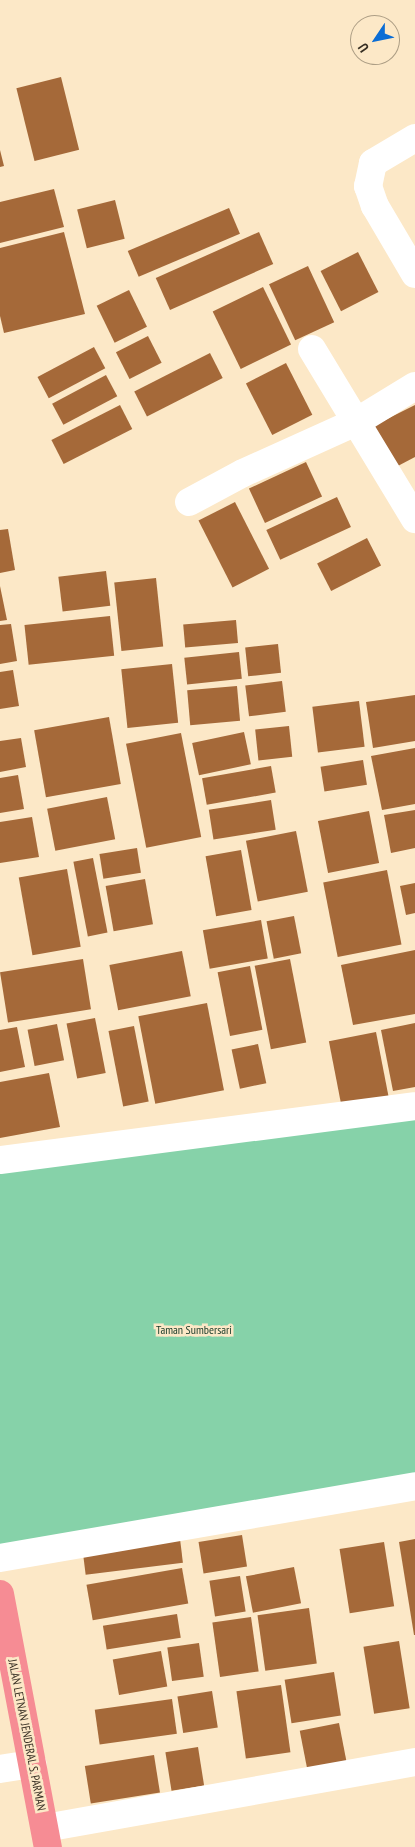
<!DOCTYPE html>
<html>
<head>
<meta charset="utf-8">
<style>
  body { margin:0 }
  #map { position:relative; width:415px; height:1847px; overflow:hidden; background:#fce8c7; font-family:"PT Sans Narrow",sans-serif }
  div>[style] { position:absolute }
  [style*='--x'] { left:calc(var(--x)*1px); top:calc(var(--y)*1px); width:calc(var(--w)*1px); rotate:calc(var(--a)*1deg) }
  .green>* { inset:0; background:#86d2a9 }
  .building>* { inset:0; background:#a56939; transform-origin:0 0 }
  .street>* { height:28px; margin:-14px; padding:0 14px; transform-origin:14px; border-radius:14px; background:#fff }
  .highway>* { height:28px; margin:-14px; padding:0 14px; transform-origin:14px; border-radius:14px; background:#f68c94 }
  span { translate:-50% -50%; white-space:nowrap; text-align:center; line-height:1.15; -webkit-text-stroke:5px #fce8c7; paint-order:stroke }
  .park-label { font-size:12px; color:#163928 }
  .street-label { font-size:12px; color:#372f23 }
  .north { position:absolute; left:350px; top:15px; width:50px; height:50px; box-sizing:border-box; background:#fce8c7; border:1px solid #ad9e85; border-radius:50%; rotate:236deg; font-size:14px; font-weight:700; line-height:20px; text-align:center; color:#372f23 }
  .north::after { content:''; display:block; margin:auto; width:18px; height:22px; background:#0b6dd5; clip-path:polygon(50% 0,100% 100%,50% 72%,0 100%) }
</style>
</head>
<body>
<div id="map">
  <div class="green">
    <div style="clip-path:polygon(415px 1105px,415px 1489px,0 1557px,0 1164px)"></div>
  </div>
  <div class="building">
    <div style="left:61px;top:77px;width:75px;height:46px;rotate:76deg"></div>
    <div style="clip-path:polygon(0 150px,4px 166px,0 167px)"></div>
    <div style="clip-path:polygon(54px 189px,64px 227px,0 243px,0 202px)"></div>
    <div style="left:115px;top:200px;width:40px;height:39px;rotate:76deg"></div>
    <div style="left:229px;top:208px;width:28px;height:110px;rotate:67deg"></div>
    <div style="clip-path:polygon(64px 232px,85px 314px,4px 333px,0 316px,0 248px)"></div>
    <div style="left:259px;top:232px;width:35px;height:113px;rotate:66deg"></div>
    <div style="left:358px;top:252px;width:45px;height:42px;rotate:63deg"></div>
    <div style="left:308px;top:266px;width:62px;height:43px;rotate:65deg"></div>
    <div style="left:263px;top:287px;width:64px;height:56px;rotate:64deg"></div>
    <div style="left:129px;top:290px;width:41px;height:36px;rotate:64deg"></div>
    <div style="left:148px;top:336px;width:30px;height:36px;rotate:63deg"></div>
    <div style="left:94px;top:347px;width:24px;height:64px;rotate:62deg"></div>
    <div style="left:210px;top:353px;width:28px;height:85px;rotate:63deg"></div>
    <div style="left:286px;top:363px;width:58px;height:45px;rotate:63deg"></div>
    <div style="left:106px;top:375px;width:24px;height:61px;rotate:62deg"></div>
    <div style="left:120px;top:405px;width:27px;height:77px;rotate:63deg"></div>
    <div style="clip-path:polygon(415px 405px,415px 457px,394px 468px,373px 426px)"></div>
    <div style="left:306px;top:462px;width:38px;height:63px;rotate:65deg"></div>
    <div style="left:337px;top:497px;width:33px;height:78px;rotate:65deg"></div>
    <div style="left:235px;top:502px;width:75px;height:41px;rotate:63deg"></div>
    <div style="clip-path:polygon(8px 529px,15px 570px,0 573px,0 530px)"></div>
    <div style="left:367px;top:538px;width:31px;height:56px;rotate:63deg"></div>
    <div style="left:106px;top:571px;width:35px;height:48px;rotate:83deg"></div>
    <div style="left:156px;top:578px;width:69px;height:42px;rotate:84deg"></div>
    <div style="clip-path:polygon(0 586px,7px 620px,0 621px)"></div>
    <div style="left:110px;top:616px;width:40px;height:86px;rotate:84deg"></div>
    <div style="left:236px;top:620px;width:23px;height:53px;rotate:85deg"></div>
    <div style="clip-path:polygon(11px 624px,17px 661px,0 664px,0 625px)"></div>
    <div style="left:278px;top:644px;width:29px;height:33px;rotate:84deg"></div>
    <div style="left:239px;top:652px;width:27px;height:55px;rotate:84deg"></div>
    <div style="left:172px;top:664px;width:59px;height:51px;rotate:84deg"></div>
    <div style="clip-path:polygon(13px 670px,19px 706px,0 709px,0 672px)"></div>
    <div style="left:282px;top:681px;width:31px;height:37px;rotate:83deg"></div>
    <div style="left:237px;top:686px;width:35px;height:50px;rotate:85deg"></div>
    <div style="clip-path:polygon(415px 695px,415px 741px,373px 748px,366px 702px)"></div>
    <div style="left:359px;top:701px;width:46px;height:47px;rotate:83deg"></div>
    <div style="left:109px;top:717px;width:68px;height:76px;rotate:80deg"></div>
    <div style="left:289px;top:726px;width:31px;height:34px;rotate:84deg"></div>
    <div style="left:244px;top:732px;width:33px;height:53px;rotate:78deg"></div>
    <div style="left:181px;top:733px;width:106px;height:56px;rotate:79deg"></div>
    <div style="clip-path:polygon(21px 738px,26px 767px,0 772px,0 741px)"></div>
    <div style="clip-path:polygon(415px 748px,415px 804px,382px 810px,371px 756px)"></div>
    <div style="left:363px;top:760px;width:25px;height:43px;rotate:81deg"></div>
    <div style="left:271px;top:766px;width:27px;height:70px;rotate:80deg"></div>
    <div style="clip-path:polygon(18px 775px,24px 809px,0 813px,0 778px)"></div>
    <div style="left:107px;top:797px;width:43px;height:61px;rotate:79deg"></div>
    <div style="left:271px;top:800px;width:30px;height:63px;rotate:81deg"></div>
    <div style="clip-path:polygon(415px 810px,415px 848px,391px 853px,384px 815px)"></div>
    <div style="left:369px;top:811px;width:53px;height:52px;rotate:79deg"></div>
    <div style="clip-path:polygon(32px 817px,39px 857px,0 863px,0 822px)"></div>
    <div style="left:296px;top:831px;width:62px;height:51px;rotate:79deg"></div>
    <div style="left:137px;top:848px;width:25px;height:38px;rotate:81deg"></div>
    <div style="left:241px;top:850px;width:61px;height:36px;rotate:80deg"></div>
    <div style="left:93px;top:858px;width:76px;height:20px;rotate:79deg"></div>
    <div style="left:67px;top:869px;width:79px;height:49px;rotate:80deg"></div>
    <div style="left:387px;top:870px;width:76px;height:65px;rotate:79deg"></div>
    <div style="left:145px;top:879px;width:46px;height:40px;rotate:80deg"></div>
    <div style="clip-path:polygon(415px 883px,415px 913px,406px 915px,400px 886px)"></div>
    <div style="left:294px;top:916px;width:38px;height:28px;rotate:79deg"></div>
    <div style="left:261px;top:920px;width:39px;height:59px;rotate:80deg"></div>
    <div style="clip-path:polygon(415px 950px,415px 1014px,353px 1025px,341px 965px)"></div>
    <div style="left:182px;top:951px;width:46px;height:74px;rotate:79deg"></div>
    <div style="left:83px;top:959px;width:51px;height:84px;rotate:81deg"></div>
    <div style="left:290px;top:959px;width:85px;height:36px;rotate:79deg"></div>
    <div style="left:250px;top:966px;width:65px;height:33px;rotate:79deg"></div>
    <div style="left:207px;top:1003px;width:89px;height:70px;rotate:79deg"></div>
    <div style="left:95px;top:1018px;width:56px;height:29px;rotate:79deg"></div>
    <div style="clip-path:polygon(415px 1023px,415px 1087px,393px 1091px,381px 1030px)"></div>
    <div style="left:57px;top:1024px;width:37px;height:30px;rotate:79deg"></div>
    <div style="left:134px;top:1026px;width:77px;height:26px;rotate:79deg"></div>
    <div style="clip-path:polygon(17px 1027px,25px 1067px,0 1072px,0 1030px)"></div>
    <div style="left:376px;top:1032px;width:68px;height:48px;rotate:79deg"></div>
    <div style="left:258px;top:1044px;width:40px;height:27px;rotate:78deg"></div>
    <div style="clip-path:polygon(49px 1073px,60px 1127px,0 1138px,0 1082px)"></div>
    <div style="left:242px;top:1535px;width:32px;height:44px;rotate:81deg"></div>
    <div style="left:180px;top:1539px;width:24px;height:98px;rotate:83deg"></div>
    <div style="clip-path:polygon(415px 1539px,415px 1635px,414px 1635px,399px 1542px)"></div>
    <div style="left:384px;top:1542px;width:65px;height:45px;rotate:81deg"></div>
    <div style="left:294px;top:1567px;width:37px;height:49px;rotate:79deg"></div>
    <div style="left:182px;top:1568px;width:36px;height:97px;rotate:80deg"></div>
    <div style="left:240px;top:1576px;width:36px;height:31px;rotate:81deg"></div>
    <div style="left:309px;top:1608px;width:56px;height:52px;rotate:82deg"></div>
    <div style="left:177px;top:1614px;width:24px;height:75px;rotate:81deg"></div>
    <div style="left:251px;top:1617px;width:55px;height:39px;rotate:82deg"></div>
    <div style="left:399px;top:1641px;width:68px;height:36px;rotate:81deg"></div>
    <div style="left:199px;top:1643px;width:34px;height:32px;rotate:82deg"></div>
    <div style="left:161px;top:1651px;width:36px;height:49px;rotate:80deg"></div>
    <div style="left:334px;top:1672px;width:44px;height:50px;rotate:81deg"></div>
    <div style="left:281px;top:1685px;width:68px;height:45px;rotate:82deg"></div>
    <div style="left:212px;top:1691px;width:37px;height:35px;rotate:81deg"></div>
    <div style="left:172px;top:1699px;width:35px;height:78px;rotate:82deg"></div>
    <div style="left:339px;top:1723px;width:43px;height:40px;rotate:79deg"></div>
    <div style="left:198px;top:1747px;width:39px;height:33px;rotate:81deg"></div>
    <div style="left:154px;top:1755px;width:38px;height:70px;rotate:81deg"></div>
  </div>
  <div class="street">
    <div style="--x:415;--y:138;--w:49;--a:149.2"></div>
    <div style="--x:373;--y:163;--w:24;--a:102"></div>
    <div style="--x:368;--y:186;--w:21;--a:71"></div>
    <div style="--x:375;--y:206;--w:79;--a:59.5"></div>
    <div style="--x:312;--y:349;--w:199;--a:58.8"></div>
    <div style="--x:189;--y:502;--w:61;--a:-28.2"></div>
    <div style="--x:243;--y:473;--w:124;--a:-24.3"></div>
    <div style="--x:356;--y:422;--w:69;--a:-31.4"></div>
    <div style="--x:0;--y:1160;--w:418;--a:-7.4"></div>
    <div style="--x:0;--y:1558;--w:421;--a:-9.8"></div>
    <div style="--x:0;--y:1769;--w:33;--a:-9"></div>
    <div style="--x:45;--y:1828;--w:376;--a:-10.1"></div>
  </div>
  <div class="highway">
    <div style="--x:0;--y:1594;--w:258;--a:79.3"></div>
  </div>
  <div class="park-label">
    <span style="left:194px;top:1330px">Taman Sumbersari</span>
  </div>
  <div class="street-label">
    <span style="left:27px;top:1735px;rotate:79deg">JALAN LETNAN JENDERAL S. PARMAN</span>
  </div>
  <div class="north">U</div>
</div>
</body>
</html>
